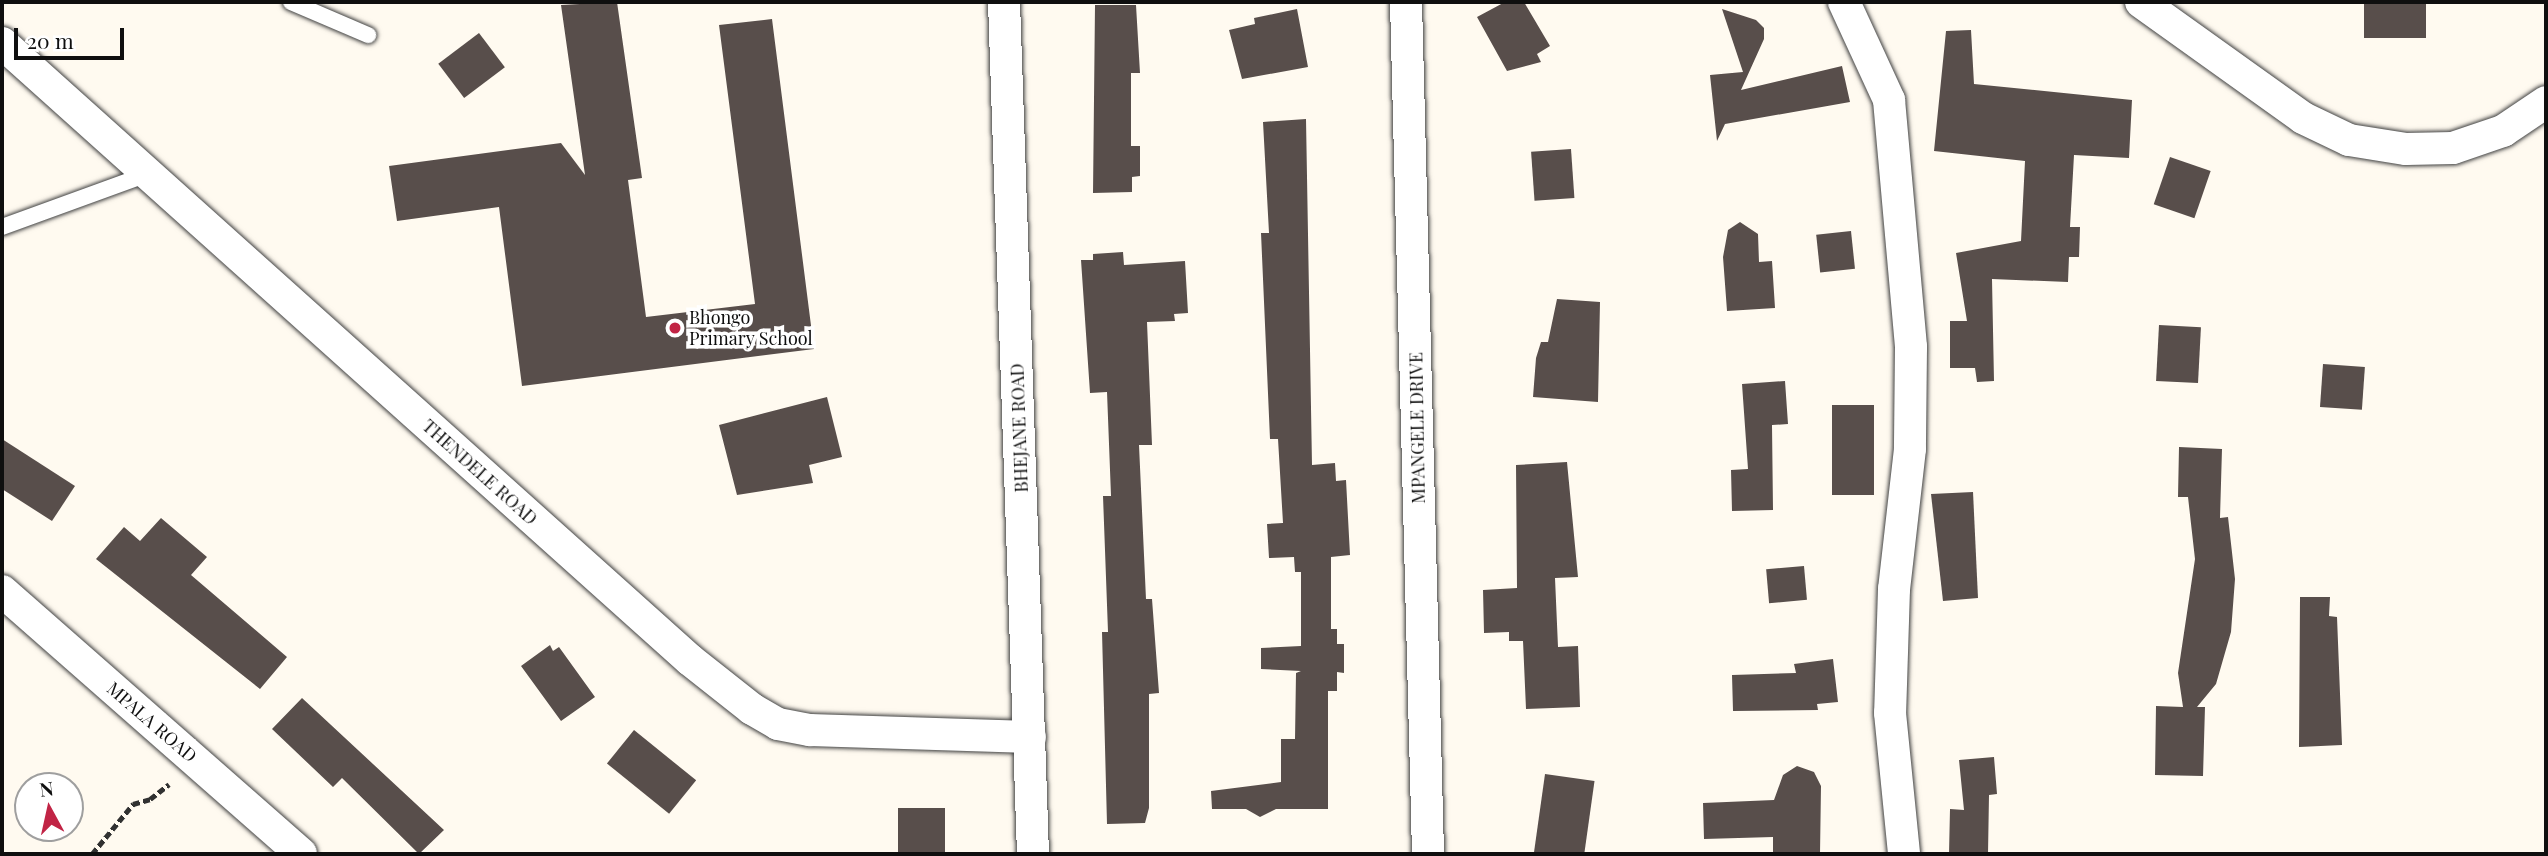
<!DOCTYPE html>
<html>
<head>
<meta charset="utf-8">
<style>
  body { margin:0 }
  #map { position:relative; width:2548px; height:856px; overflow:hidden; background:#fffaf0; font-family:"Playfair Display",serif }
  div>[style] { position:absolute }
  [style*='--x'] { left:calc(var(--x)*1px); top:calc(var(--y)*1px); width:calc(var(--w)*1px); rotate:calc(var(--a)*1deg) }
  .building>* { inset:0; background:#584e4b; transform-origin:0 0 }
  .path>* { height:4.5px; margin-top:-2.25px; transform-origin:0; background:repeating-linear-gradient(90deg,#313131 0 7px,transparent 0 10.5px) }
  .roads { filter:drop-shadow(0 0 2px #424242) drop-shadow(0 0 2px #424242) }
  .service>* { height:16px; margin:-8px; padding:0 8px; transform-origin:8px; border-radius:8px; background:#fff }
  .minor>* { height:32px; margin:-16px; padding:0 16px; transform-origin:16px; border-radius:16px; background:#fff }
  .dots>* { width:19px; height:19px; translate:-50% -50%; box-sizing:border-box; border:4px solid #fff; border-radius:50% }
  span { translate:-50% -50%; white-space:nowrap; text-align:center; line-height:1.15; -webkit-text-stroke:7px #fff; paint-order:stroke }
  .poi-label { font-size:18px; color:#0f0f0f }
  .left { translate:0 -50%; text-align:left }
  .street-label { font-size:18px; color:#0f0f0f }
  .frame { position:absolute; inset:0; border:4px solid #0f0f0f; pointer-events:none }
  .north { position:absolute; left:14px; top:772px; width:70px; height:70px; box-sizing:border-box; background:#fff; border:2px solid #9f9f9f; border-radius:50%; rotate:352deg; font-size:19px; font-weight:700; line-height:28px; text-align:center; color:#0f0f0f }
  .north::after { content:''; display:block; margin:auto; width:24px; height:32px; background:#c12445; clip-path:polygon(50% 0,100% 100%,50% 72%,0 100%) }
  .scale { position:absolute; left:14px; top:28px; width:110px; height:32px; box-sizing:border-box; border:4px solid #0f0f0f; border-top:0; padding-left:9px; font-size:21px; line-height:24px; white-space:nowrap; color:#0f0f0f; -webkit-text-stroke:5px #fff; paint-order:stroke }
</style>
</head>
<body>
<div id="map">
  <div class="building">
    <div style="clip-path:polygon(617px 2px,642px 178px,628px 180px,646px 317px,755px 304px,719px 25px,772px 19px,814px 349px,522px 386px,499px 207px,397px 221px,389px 166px,561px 143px,585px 175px,561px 5px)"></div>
    <div style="clip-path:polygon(1505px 2px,1524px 2px,1550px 46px,1537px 54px,1541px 62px,1507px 71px,1477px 17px)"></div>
    <div style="left:2364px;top:2px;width:62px;height:36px"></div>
    <div style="clip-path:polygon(1095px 5px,1136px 5px,1140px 73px,1131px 73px,1131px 146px,1140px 146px,1140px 176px,1132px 177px,1132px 192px,1093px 193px)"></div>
    <div style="clip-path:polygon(1297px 9px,1308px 67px,1242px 79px,1229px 30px,1255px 24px,1254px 18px)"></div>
    <div style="clip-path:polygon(1722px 9px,1756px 20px,1764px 28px,1764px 39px,1741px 90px,1842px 66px,1850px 102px,1725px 124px,1717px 141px,1710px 75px,1743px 72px)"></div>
    <div style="clip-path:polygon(1971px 30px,1974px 84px,2132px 100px,2129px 158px,2074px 155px,2070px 227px,2080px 227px,2079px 257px,2069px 257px,2068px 282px,1992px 279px,1994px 381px,1977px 382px,1975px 368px,1950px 368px,1950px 321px,1967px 321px,1956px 253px,2021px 241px,2025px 161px,1934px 151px,1946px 31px)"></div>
    <div style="left:479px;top:33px;width:43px;height:51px;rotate:53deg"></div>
    <div style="clip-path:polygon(1306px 119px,1312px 465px,1335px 463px,1336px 481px,1346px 480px,1350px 555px,1331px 557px,1331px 629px,1337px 629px,1337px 644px,1344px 644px,1344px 673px,1337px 672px,1337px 691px,1328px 691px,1328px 809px,1276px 809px,1260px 817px,1246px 809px,1212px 809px,1211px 791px,1281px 782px,1281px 739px,1295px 739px,1296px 673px,1301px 671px,1261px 669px,1261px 648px,1301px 646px,1301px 572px,1295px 572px,1294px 557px,1269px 558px,1267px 524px,1283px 523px,1278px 439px,1270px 439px,1261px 233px,1269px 233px,1263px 122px)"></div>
    <div style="left:1571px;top:149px;width:49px;height:40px;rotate:86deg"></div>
    <div style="left:2170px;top:157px;width:43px;height:50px;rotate:19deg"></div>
    <div style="clip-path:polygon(1740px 222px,1758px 234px,1759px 262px,1772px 261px,1775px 308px,1727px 311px,1723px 257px,1728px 230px)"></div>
    <div style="left:1851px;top:231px;width:38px;height:35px;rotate:84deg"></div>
    <div style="clip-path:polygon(1123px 252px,1124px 265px,1185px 261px,1188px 313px,1174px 314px,1175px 321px,1147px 322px,1152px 445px,1139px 445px,1146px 599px,1152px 599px,1159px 693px,1149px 694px,1149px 808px,1145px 823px,1107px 824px,1102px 632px,1108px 632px,1103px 496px,1111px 496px,1107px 392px,1090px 393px,1081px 260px,1093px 260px,1093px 254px)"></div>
    <div style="clip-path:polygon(1557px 299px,1600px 302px,1598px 402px,1533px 397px,1536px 358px,1541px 342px,1548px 342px)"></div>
    <div style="left:2159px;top:325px;width:42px;height:56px;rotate:3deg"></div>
    <div style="left:2323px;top:364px;width:42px;height:43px;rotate:4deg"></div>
    <div style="clip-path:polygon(1785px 381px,1788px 424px,1772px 425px,1773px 510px,1732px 511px,1731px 470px,1748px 469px,1742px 384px)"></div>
    <div style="clip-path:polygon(827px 397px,842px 457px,809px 465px,813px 483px,737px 495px,719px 425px)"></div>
    <div style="left:1832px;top:405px;width:42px;height:90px"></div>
    <div style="clip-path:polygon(2px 439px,75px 486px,52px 521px,2px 489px)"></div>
    <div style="clip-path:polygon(2179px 447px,2222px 449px,2220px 518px,2228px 517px,2235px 579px,2231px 632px,2216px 684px,2197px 707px,2205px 707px,2203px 776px,2155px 775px,2156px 706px,2183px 707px,2178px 673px,2195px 559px,2188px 497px,2178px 497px)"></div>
    <div style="clip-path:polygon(1567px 462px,1578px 577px,1555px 578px,1558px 647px,1578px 646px,1580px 707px,1526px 709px,1523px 641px,1509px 641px,1509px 632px,1484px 633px,1483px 590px,1517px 588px,1516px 465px)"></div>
    <div style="clip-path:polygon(1973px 492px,1978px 598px,1943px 601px,1931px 494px)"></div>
    <div style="clip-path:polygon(161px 518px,207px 557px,191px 575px,287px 657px,260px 689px,96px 559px,124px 527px,140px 541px)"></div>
    <div style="left:1804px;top:566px;width:34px;height:38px;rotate:85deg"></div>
    <div style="clip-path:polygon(2300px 597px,2330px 597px,2329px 616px,2337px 617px,2342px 745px,2299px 747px)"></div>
    <div style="clip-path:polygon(550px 645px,553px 651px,559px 647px,595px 697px,561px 721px,521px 666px)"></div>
    <div style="clip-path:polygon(1833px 659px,1838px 702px,1817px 704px,1818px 710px,1733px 711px,1732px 675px,1796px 673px,1794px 664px)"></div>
    <div style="clip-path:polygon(302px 698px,444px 830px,419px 854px,342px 778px,333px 787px,272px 729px)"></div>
    <div style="left:634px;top:730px;width:80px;height:43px;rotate:39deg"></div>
    <div style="clip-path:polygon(1994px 757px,1997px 794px,1989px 795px,1988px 854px,1949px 854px,1950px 809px,1964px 810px,1959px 760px)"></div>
    <div style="clip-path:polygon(1797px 766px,1814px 772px,1821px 786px,1820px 854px,1773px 854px,1773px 837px,1704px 839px,1703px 803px,1774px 800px,1783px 775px)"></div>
    <div style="left:1545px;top:774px;width:50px;height:81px;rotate:8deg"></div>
    <div style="left:898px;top:808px;width:47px;height:46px"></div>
  </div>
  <div class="path">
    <div style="--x:92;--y:854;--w:65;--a:-50.6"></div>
    <div style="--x:133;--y:804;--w:18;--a:-16"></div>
    <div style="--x:150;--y:799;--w:24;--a:-38"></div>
  </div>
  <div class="roads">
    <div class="service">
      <div style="--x:291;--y:2;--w:84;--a:23.2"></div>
      <div style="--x:2;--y:227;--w:155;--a:-20"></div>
    </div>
    <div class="minor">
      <div style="--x:1004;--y:2;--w:852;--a:88.05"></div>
      <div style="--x:1406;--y:2;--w:852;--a:88.52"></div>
      <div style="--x:1844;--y:2;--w:108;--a:65.3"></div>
      <div style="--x:1889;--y:100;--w:248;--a:84.9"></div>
      <div style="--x:1911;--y:347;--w:102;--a:90.6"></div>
      <div style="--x:1910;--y:449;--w:141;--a:96.5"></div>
      <div style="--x:1894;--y:589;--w:124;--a:91.8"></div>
      <div style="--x:1890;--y:713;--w:142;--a:84.3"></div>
      <div style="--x:2141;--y:2;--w:199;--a:35.6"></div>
      <div style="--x:2303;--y:118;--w:51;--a:25.6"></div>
      <div style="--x:2349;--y:140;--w:58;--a:9"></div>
      <div style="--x:2406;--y:149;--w:47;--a:-1.2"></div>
      <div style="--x:2453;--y:148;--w:53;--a:-18.8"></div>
      <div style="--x:2503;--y:131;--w:52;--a:-34"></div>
      <div style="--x:2;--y:43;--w:924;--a:41.89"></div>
      <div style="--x:690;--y:660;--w:79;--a:38.3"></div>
      <div style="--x:752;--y:709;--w:30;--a:30"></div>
      <div style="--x:778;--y:724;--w:33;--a:11"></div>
      <div style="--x:810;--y:730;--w:220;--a:1.8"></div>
      <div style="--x:2;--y:591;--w:398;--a:41.3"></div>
    </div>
  </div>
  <div class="dots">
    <div style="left:675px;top:328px;background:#c12445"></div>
  </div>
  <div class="poi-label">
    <span class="left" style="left:689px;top:328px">Bhongo<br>Primary School</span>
  </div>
  <div class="street-label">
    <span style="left:1019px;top:428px;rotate:-92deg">BHEJANE ROAD</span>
    <span style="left:1417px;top:428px;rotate:-91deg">MPANGELE DRIVE</span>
    <span style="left:480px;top:472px;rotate:42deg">THENDELE ROAD</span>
    <span style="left:152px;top:722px;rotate:41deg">MPALA ROAD</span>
  </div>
  <div class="frame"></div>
  <div class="north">N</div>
  <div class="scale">20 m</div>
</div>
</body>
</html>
